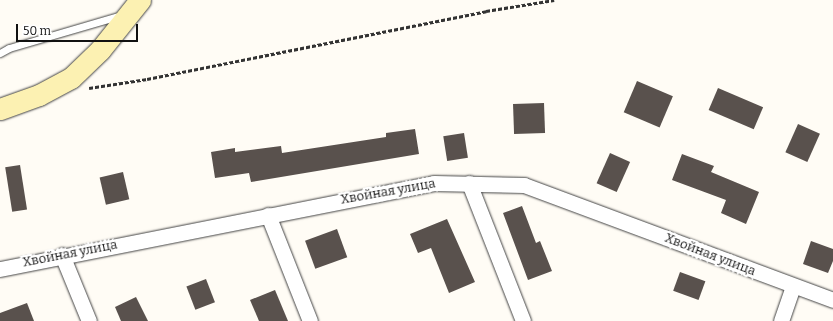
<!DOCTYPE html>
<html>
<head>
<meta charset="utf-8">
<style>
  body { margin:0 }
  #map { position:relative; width:833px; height:321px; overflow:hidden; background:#fffcf5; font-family:Bitter,serif }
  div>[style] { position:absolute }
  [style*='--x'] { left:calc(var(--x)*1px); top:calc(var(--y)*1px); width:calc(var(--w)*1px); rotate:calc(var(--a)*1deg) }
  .building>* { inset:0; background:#59514d; transform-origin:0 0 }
  .path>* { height:2.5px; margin-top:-1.25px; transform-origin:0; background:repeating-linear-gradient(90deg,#333 0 4px,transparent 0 6px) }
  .roads { filter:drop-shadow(0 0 1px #444) drop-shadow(0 0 1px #444) }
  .lane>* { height:7px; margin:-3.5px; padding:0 3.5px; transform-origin:3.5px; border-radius:3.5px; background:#fff }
  .street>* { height:15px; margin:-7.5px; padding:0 7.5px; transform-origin:7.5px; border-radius:7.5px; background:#fff }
  .secondary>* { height:21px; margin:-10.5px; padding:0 10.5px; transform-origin:10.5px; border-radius:10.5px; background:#fcf1b2 }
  span { translate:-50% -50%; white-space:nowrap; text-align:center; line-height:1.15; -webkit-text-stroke:4px #fff; paint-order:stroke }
  .street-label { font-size:13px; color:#111 }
  .scale { position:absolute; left:16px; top:24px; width:122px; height:18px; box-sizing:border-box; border:2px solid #111; border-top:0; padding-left:5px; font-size:12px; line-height:14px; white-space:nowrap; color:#111; -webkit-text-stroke:3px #fff; paint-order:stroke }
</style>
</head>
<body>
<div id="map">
  <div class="building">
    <div style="left:637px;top:81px;width:39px;height:34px;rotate:23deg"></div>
    <div style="left:718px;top:88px;width:49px;height:24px;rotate:23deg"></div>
    <div style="left:544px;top:103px;width:30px;height:31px;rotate:88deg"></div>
    <div style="left:798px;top:124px;width:24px;height:31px;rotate:24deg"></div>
    <div style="clip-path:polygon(415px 129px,419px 154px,251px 182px,249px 173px,215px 178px,211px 152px,235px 148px,235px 152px,281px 146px,282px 153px,386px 137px,386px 133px)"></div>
    <div style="left:464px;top:133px;width:25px;height:21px;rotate:81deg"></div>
    <div style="left:610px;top:153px;width:22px;height:33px;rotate:24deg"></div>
    <div style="clip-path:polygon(682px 154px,714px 166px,711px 172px,759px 192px,746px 224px,721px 213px,726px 200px,672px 180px)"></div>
    <div style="left:20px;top:165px;width:45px;height:15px;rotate:81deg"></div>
    <div style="left:123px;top:172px;width:28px;height:24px;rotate:77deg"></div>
    <div style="clip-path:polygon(522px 206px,536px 243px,540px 241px,552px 271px,528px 280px,503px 213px)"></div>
    <div style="clip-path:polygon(447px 219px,475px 282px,449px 293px,431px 248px,418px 253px,410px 234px)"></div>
    <div style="left:337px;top:229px;width:30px;height:34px;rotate:70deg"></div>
    <div style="clip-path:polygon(811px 241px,833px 249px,833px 261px,828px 273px,803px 264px)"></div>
    <div style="left:680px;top:272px;width:27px;height:20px;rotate:20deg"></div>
    <div style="left:206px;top:279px;width:25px;height:21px;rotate:69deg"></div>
    <div style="clip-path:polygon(275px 290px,288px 321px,259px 321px,250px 300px)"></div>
    <div style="clip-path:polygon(136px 297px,148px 321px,121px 321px,115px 307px)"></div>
    <div style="clip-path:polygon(27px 303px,34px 321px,0 321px,0 313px)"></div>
  </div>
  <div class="path">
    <div style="--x:89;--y:88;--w:59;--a:-8.8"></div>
    <div style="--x:147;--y:79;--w:346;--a:-11.3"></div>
    <div style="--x:486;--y:11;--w:69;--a:-9.2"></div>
  </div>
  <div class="roads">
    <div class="lane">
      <div style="--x:0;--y:53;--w:10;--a:-29"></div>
      <div style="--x:9;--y:48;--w:118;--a:-16.3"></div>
    </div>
    <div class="street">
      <div style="--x:469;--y:183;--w:148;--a:68.6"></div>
      <div style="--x:268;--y:215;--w:114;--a:68.4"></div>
      <div style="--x:62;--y:255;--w:71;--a:67.8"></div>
      <div style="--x:0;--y:269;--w:442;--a:-11.2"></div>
      <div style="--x:434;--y:183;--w:90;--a:1.3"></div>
      <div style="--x:524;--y:185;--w:330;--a:20.4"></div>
      <div style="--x:781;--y:321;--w:36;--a:-71"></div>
    </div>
    <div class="secondary">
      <div style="--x:0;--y:109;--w:41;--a:-19.7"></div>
      <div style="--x:39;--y:95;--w:36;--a:-28"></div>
      <div style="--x:71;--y:78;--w:40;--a:-44"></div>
      <div style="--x:100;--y:50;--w:64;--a:-51.3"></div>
    </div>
  </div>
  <div class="street-label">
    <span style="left:388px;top:192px;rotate:-10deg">Хвойная улица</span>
    <span style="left:70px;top:254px;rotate:-11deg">Хвойная улица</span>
    <span style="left:710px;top:255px;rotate:21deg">Хвойная улица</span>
  </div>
  <div class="scale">50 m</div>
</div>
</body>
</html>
